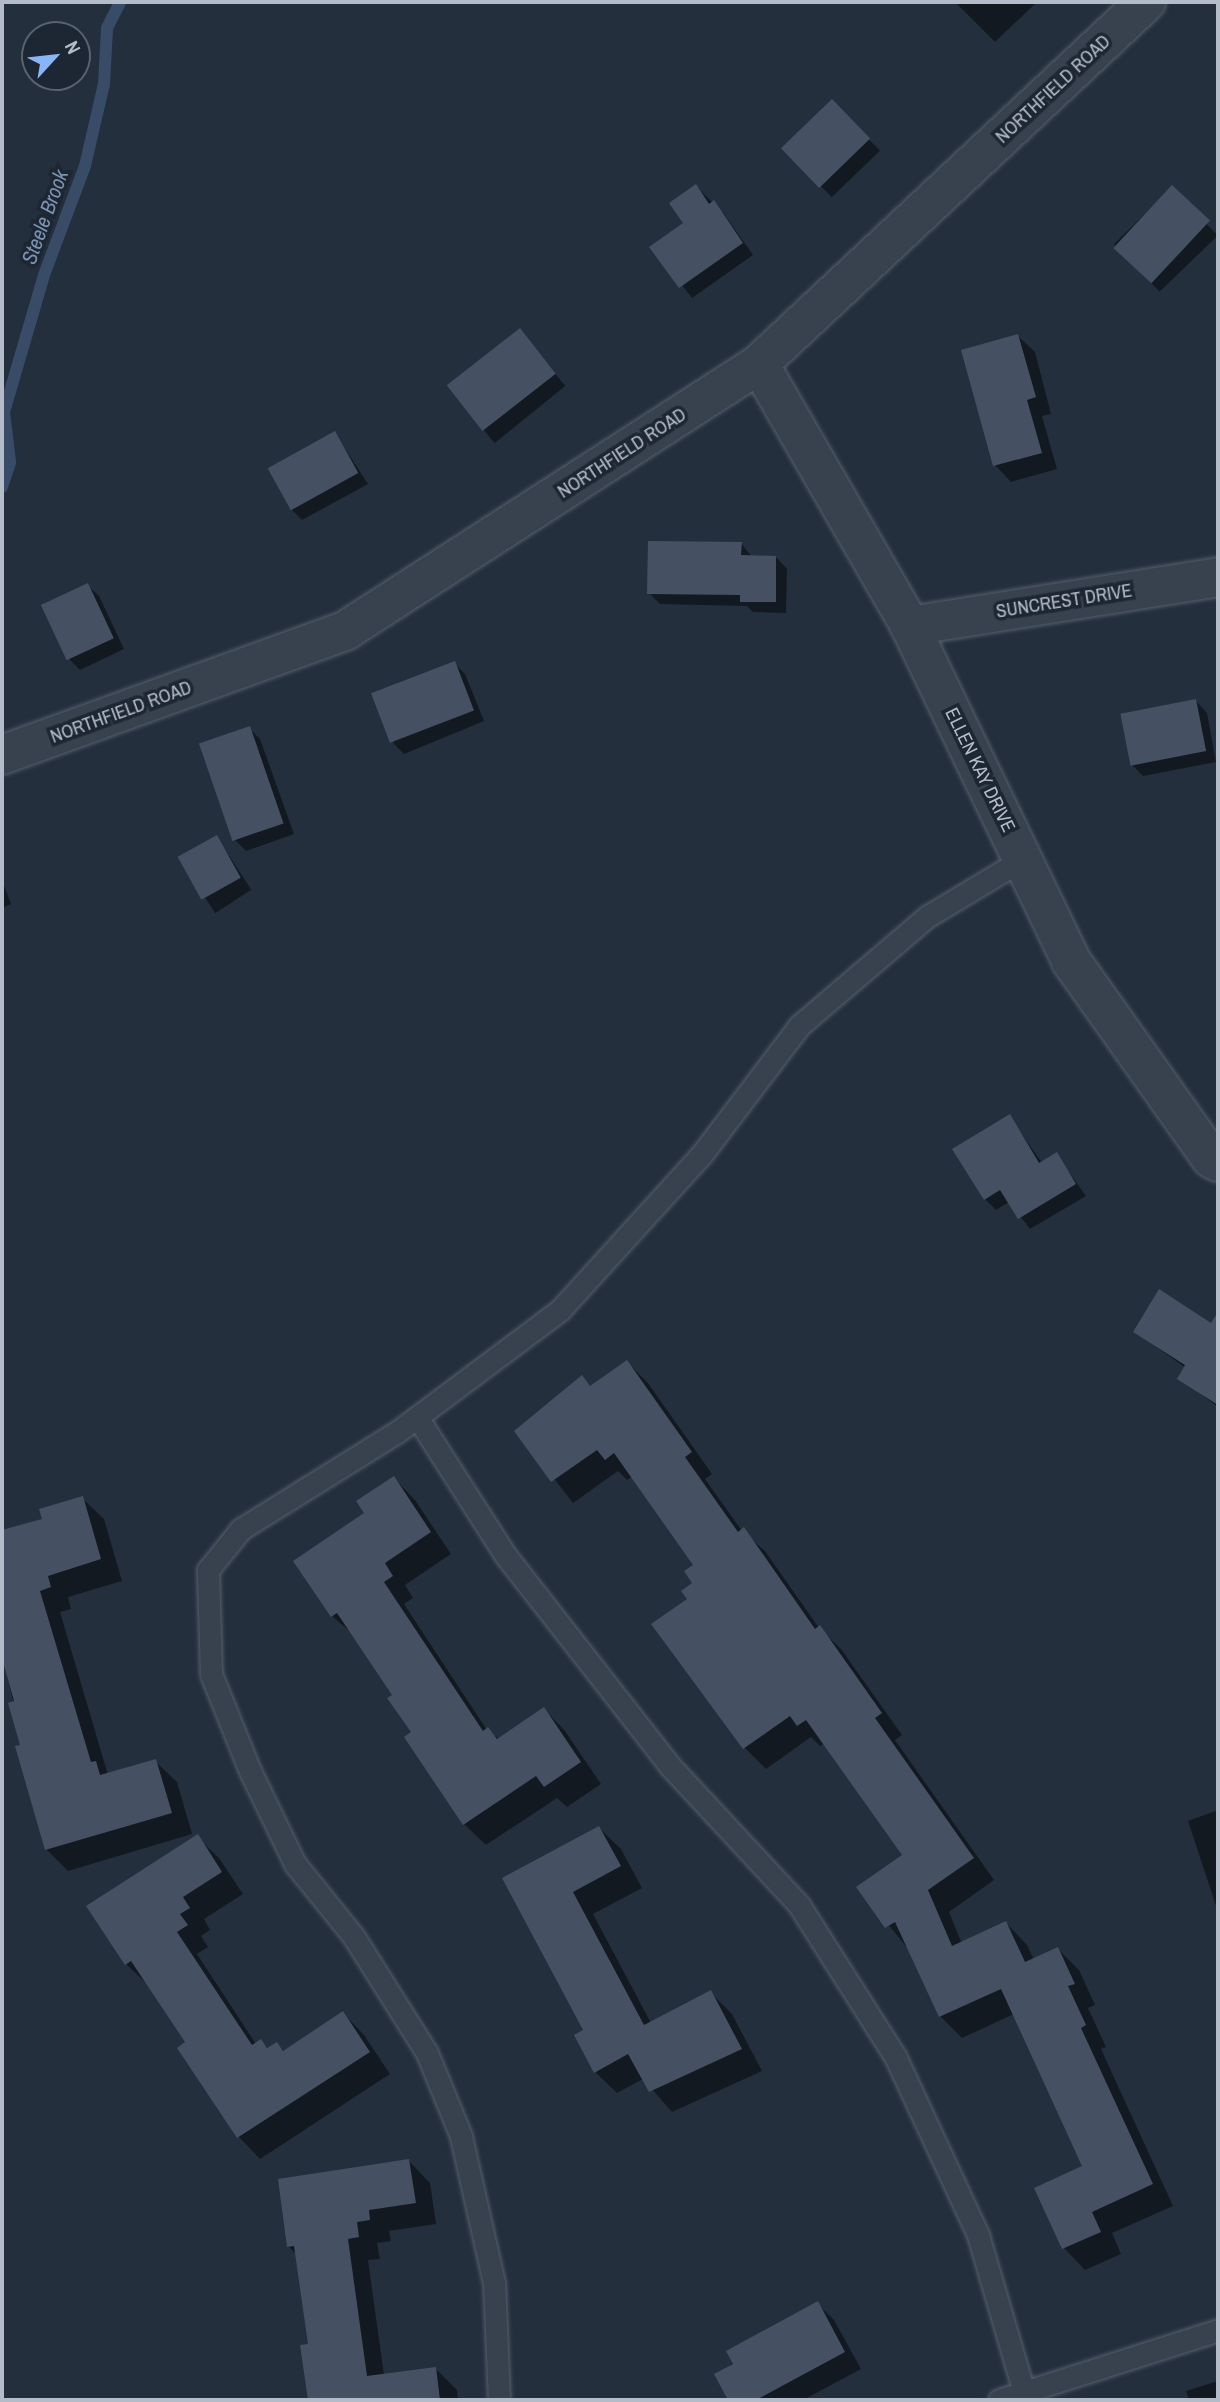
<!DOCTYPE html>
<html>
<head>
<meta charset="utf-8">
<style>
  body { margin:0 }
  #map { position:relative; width:1220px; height:2402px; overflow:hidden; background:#242f3e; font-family:"Archivo Narrow",sans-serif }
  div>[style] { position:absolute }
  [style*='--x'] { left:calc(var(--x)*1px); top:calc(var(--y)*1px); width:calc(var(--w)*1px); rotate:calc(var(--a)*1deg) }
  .shadow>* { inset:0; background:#0007; transform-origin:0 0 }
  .stream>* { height:12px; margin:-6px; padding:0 6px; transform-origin:6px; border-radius:6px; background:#394c67 }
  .building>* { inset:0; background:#455162; transform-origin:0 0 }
  .roads { filter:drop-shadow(0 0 2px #565f6c) drop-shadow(0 0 2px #565f6c) }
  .service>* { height:21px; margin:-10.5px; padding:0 10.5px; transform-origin:10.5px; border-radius:10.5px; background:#38414e }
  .minor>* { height:38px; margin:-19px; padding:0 19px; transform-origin:19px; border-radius:19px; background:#38414e }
  .tertiary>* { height:38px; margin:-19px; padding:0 19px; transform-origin:19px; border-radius:19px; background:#38414e }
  span { translate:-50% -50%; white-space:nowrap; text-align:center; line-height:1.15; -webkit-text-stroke:7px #1d2633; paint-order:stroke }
  .street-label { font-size:19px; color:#b4bcc9 }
  .water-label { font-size:21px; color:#7c92b1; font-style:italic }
  .frame { position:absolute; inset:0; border:4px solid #b4bcc9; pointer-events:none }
  .north { position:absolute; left:21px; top:21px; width:70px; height:70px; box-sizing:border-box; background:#1d2633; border:2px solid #59626f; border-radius:50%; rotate:63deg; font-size:19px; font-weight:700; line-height:28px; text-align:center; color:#b4bcc9 }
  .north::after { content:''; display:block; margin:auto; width:24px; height:32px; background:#8ab4f8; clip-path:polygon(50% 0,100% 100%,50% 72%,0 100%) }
</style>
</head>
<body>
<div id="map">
  <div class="shadow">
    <div style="clip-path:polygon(955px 2px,1037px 2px,995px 42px)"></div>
    <div style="left:832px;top:101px;width:69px;height:67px;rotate:46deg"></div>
    <div style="clip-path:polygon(696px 186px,724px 214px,753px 255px,692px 298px,652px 247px,685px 223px)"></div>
    <div style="left:1172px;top:188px;width:66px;height:81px;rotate:46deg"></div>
    <div style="left:520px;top:330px;width:72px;height:91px;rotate:51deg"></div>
    <div style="clip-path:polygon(1018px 336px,1035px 352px,1051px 414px,1042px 416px,1057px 469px,1011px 482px,995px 465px)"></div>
    <div style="clip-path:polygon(335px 433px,368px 484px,302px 520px,291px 509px)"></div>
    <div style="clip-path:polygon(741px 543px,752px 557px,776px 557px,787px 569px,786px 613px,753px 612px,747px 606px,660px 604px,649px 593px)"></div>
    <div style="clip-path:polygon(87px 585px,99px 596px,124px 649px,80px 670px,69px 659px)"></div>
    <div style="clip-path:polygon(454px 663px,465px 674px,484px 721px,404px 754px,393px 743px)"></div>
    <div style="clip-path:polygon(1196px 701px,1207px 713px,1216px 762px,1143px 776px,1132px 765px)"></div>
    <div style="clip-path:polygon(249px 728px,260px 739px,294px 834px,246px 851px,235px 840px)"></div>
    <div style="left:217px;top:837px;width:63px;height:43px;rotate:57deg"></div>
    <div style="clip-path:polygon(2px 880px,11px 904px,2px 908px)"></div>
    <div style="clip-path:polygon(1010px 1117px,1042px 1163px,1056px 1154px,1086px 1196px,1030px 1229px,1009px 1202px,996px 1210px,985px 1199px)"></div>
    <div style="clip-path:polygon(1212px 1326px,1218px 1332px,1218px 1407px,1179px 1378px,1186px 1368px,1135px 1332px)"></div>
    <div style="clip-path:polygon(627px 1362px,648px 1383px,712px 1474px,705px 1479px,742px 1531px,765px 1551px,819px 1628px,841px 1649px,902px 1735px,895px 1740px,994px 1880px,949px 1912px,962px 1944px,1006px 1923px,1027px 1945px,1034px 1960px,1058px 1949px,1079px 1970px,1095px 2005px,1088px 2008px,1106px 2047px,1101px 2049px,1173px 2206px,1112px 2233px,1121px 2254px,1085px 2270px,1064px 2248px,1036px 2189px,1085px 2167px,1014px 2014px,962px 2038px,940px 2016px,908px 1949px,859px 1888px,904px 1856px,825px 1743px,820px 1746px,811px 1737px,766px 1769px,745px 1748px,689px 1599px,696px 1565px,633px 1476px,627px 1480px,618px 1471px,573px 1503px,517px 1431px,581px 1377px,591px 1387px)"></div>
    <div style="clip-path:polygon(394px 1478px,415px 1500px,451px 1554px,405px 1585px,413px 1598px,404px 1604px,487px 1730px,499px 1739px,544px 1709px,565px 1731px,601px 1784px,567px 1807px,557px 1798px,486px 1845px,464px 1824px,395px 1695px,355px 1636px,332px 1616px,366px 1514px)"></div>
    <div style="clip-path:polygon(82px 1498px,104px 1519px,122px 1581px,68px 1597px,71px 1609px,60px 1612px,108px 1775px,155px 1761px,177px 1782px,192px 1834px,68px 1871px,46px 1849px,2px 1652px,2px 1532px,44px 1520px)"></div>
    <div style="clip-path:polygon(1218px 1810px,1218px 1912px,1188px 1821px)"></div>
    <div style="clip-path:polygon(599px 1828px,621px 1849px,642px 1888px,593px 1914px,651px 2023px,710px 1992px,732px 2014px,762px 2071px,672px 2112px,643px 2079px,617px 2093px,595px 2072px,586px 2031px,504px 1878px)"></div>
    <div style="clip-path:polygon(197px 1837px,219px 1858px,243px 1894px,204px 1919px,210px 1930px,201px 1936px,208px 1947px,197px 1954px,256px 2044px,261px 2041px,269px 2049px,277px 2044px,285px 2052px,343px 2013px,364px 2035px,390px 2074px,260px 2159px,239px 2137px,180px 2048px,187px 2043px,148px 1985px,126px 1964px)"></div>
    <div style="clip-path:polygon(409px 2161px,430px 2183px,436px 2224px,389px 2231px,391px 2241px,377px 2243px,380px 2259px,368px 2260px,384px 2375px,435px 2368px,457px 2390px,458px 2400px,309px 2400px,302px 2347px,310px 2346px,297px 2255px,288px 2246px)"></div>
    <div style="clip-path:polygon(818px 2304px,834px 2320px,861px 2369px,803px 2400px,730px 2400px,716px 2375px)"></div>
    <div style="clip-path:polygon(1218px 2381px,1218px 2400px,1189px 2400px,1186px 2391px)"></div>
  </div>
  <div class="stream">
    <div style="--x:2;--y:487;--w:26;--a:-72"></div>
    <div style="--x:10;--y:462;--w:50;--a:-96.8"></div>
    <div style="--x:4;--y:412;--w:143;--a:-73.7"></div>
    <div style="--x:44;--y:275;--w:116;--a:-69.4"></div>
    <div style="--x:85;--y:166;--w:84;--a:-77"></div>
    <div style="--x:104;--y:84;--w:56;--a:-86.9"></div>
    <div style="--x:107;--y:28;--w:29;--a:-63"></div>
  </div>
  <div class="building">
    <div style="left:832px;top:99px;width:55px;height:71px;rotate:46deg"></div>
    <div style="clip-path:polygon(696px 184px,709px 204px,714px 200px,743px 243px,679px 288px,649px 247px,683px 223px,669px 203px)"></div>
    <div style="left:1172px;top:185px;width:52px;height:86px;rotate:43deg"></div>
    <div style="left:520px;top:328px;width:58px;height:93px;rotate:52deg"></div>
    <div style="clip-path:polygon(1018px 334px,1036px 397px,1027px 400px,1042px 453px,993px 466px,961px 350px)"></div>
    <div style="left:335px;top:431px;width:48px;height:77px;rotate:61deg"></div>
    <div style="clip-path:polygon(648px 541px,742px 542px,741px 555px,776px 556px,776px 602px,740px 602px,740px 595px,647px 594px)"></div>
    <div style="left:88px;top:583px;width:61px;height:52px;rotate:65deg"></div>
    <div style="left:455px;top:661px;width:53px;height:90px;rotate:69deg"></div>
    <div style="left:1196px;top:699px;width:53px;height:77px;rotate:79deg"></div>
    <div style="left:250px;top:726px;width:103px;height:54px;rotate:71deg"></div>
    <div style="left:217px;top:835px;width:49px;height:45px;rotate:61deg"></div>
    <div style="clip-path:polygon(1010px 1114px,1039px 1163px,1057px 1152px,1076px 1184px,1018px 1219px,1000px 1190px,984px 1200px,952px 1149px)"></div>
    <div style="clip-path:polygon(1159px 1289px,1211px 1323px,1218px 1312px,1218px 1405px,1177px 1379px,1185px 1365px,1133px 1332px)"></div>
    <div style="clip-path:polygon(627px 1360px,692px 1452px,685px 1457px,738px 1532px,744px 1527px,815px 1629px,820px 1625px,882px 1713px,875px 1718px,974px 1858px,928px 1890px,952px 1946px,1006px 1921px,1025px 1962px,1058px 1947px,1075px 1984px,1068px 1986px,1086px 2025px,1081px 2028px,1153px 2184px,1092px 2212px,1101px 2232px,1062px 2249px,1034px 2188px,1082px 2166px,1001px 1989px,939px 2017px,895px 1922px,885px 1928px,856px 1887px,902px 1855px,806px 1720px,797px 1726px,790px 1716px,743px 1749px,651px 1624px,687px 1599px,681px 1591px,692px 1583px,684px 1571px,693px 1565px,614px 1453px,605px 1460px,597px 1450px,551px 1482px,514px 1431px,582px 1375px,590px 1386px)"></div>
    <div style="clip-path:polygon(394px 1476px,431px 1532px,385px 1563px,393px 1576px,384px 1582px,483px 1731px,488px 1727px,497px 1739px,544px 1707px,581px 1762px,544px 1787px,536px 1776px,463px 1825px,404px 1737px,411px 1732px,387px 1698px,392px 1695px,337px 1613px,331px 1617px,293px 1561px,364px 1513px,356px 1501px)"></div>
    <div style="clip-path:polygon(83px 1496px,101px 1559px,48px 1576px,51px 1587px,40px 1591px,91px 1762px,96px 1761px,100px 1775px,156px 1759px,172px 1813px,45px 1850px,15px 1746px,20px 1745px,8px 1703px,14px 1701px,2px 1658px,2px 1530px,42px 1519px,39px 1509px)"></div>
    <div style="clip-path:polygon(599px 1826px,621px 1866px,573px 1892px,644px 2025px,711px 1990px,742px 2049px,649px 2092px,628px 2054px,594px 2073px,574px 2035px,583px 2030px,502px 1878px)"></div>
    <div style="clip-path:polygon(198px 1834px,222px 1872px,183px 1897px,190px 1908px,180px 1914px,188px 1925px,177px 1932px,252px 2045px,261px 2039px,267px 2048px,277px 2042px,283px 2051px,343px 2011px,370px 2052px,237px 2138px,177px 2048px,185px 2042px,131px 1961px,125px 1965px,86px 1906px)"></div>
    <div style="clip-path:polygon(409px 2159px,416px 2203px,369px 2210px,370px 2220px,357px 2222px,359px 2237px,348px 2239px,367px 2376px,436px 2367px,440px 2400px,308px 2400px,300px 2345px,308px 2344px,294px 2246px,287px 2247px,278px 2179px)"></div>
    <div style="clip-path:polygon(818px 2301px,845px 2352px,756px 2400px,728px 2400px,714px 2374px,733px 2364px,726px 2351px)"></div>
  </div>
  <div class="roads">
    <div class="service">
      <div style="--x:417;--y:1417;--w:165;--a:57.4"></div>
      <div style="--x:506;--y:1556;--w:266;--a:52"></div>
      <div style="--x:670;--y:1766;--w:190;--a:47.1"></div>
      <div style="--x:799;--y:1905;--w:179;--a:57.6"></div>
      <div style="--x:895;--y:2056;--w:197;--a:65.1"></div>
      <div style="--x:978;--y:2235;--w:164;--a:73.7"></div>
      <div style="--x:499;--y:2400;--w:117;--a:-92.4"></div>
      <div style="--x:494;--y:2283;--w:151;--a:-102.7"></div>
      <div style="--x:461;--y:2136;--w:90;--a:-112.3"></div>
      <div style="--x:427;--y:2053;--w:137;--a:-122.2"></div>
      <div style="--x:354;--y:1937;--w:94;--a:-128.9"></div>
      <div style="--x:295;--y:1864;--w:103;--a:-115.8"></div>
      <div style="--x:250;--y:1771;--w:105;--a:-111.9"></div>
      <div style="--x:211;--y:1674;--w:104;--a:-91.7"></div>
      <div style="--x:208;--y:1570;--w:53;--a:-51.2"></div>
      <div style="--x:241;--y:1529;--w:184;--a:-31.9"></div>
      <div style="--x:397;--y:1432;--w:204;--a:-36.8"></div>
      <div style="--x:560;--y:1310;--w:211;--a:-47.7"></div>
      <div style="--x:702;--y:1154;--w:161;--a:-52.8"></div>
      <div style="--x:799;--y:1026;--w:170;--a:-40.5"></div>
      <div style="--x:928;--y:916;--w:111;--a:-31"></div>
      <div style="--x:999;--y:2400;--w:230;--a:-17.7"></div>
    </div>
    <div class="minor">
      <div style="--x:759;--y:364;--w:302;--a:60"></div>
      <div style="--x:910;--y:626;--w:372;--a:64.3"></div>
      <div style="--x:1071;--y:961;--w:242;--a:54.6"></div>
      <div style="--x:1211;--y:1158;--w:8;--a:30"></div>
      <div style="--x:910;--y:626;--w:312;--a:-9"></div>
    </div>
    <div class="tertiary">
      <div style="--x:2;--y:755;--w:365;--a:-19.9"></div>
      <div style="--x:345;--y:631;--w:493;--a:-32.8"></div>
      <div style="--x:759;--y:364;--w:530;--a:-43.09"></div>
    </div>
  </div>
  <div class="street-label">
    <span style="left:1053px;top:89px;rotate:-43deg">NORTHFIELD ROAD</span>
    <span style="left:622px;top:453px;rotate:-33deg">NORTHFIELD ROAD</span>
    <span style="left:1064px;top:601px;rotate:-9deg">SUNCREST DRIVE</span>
    <span style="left:121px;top:712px;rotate:-20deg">NORTHFIELD ROAD</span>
    <span style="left:980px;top:770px;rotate:64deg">ELLEN KAY DRIVE</span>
  </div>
  <div class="water-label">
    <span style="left:45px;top:217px;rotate:-70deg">Steele Brook</span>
  </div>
  <div class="frame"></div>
  <div class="north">N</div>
</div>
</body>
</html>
